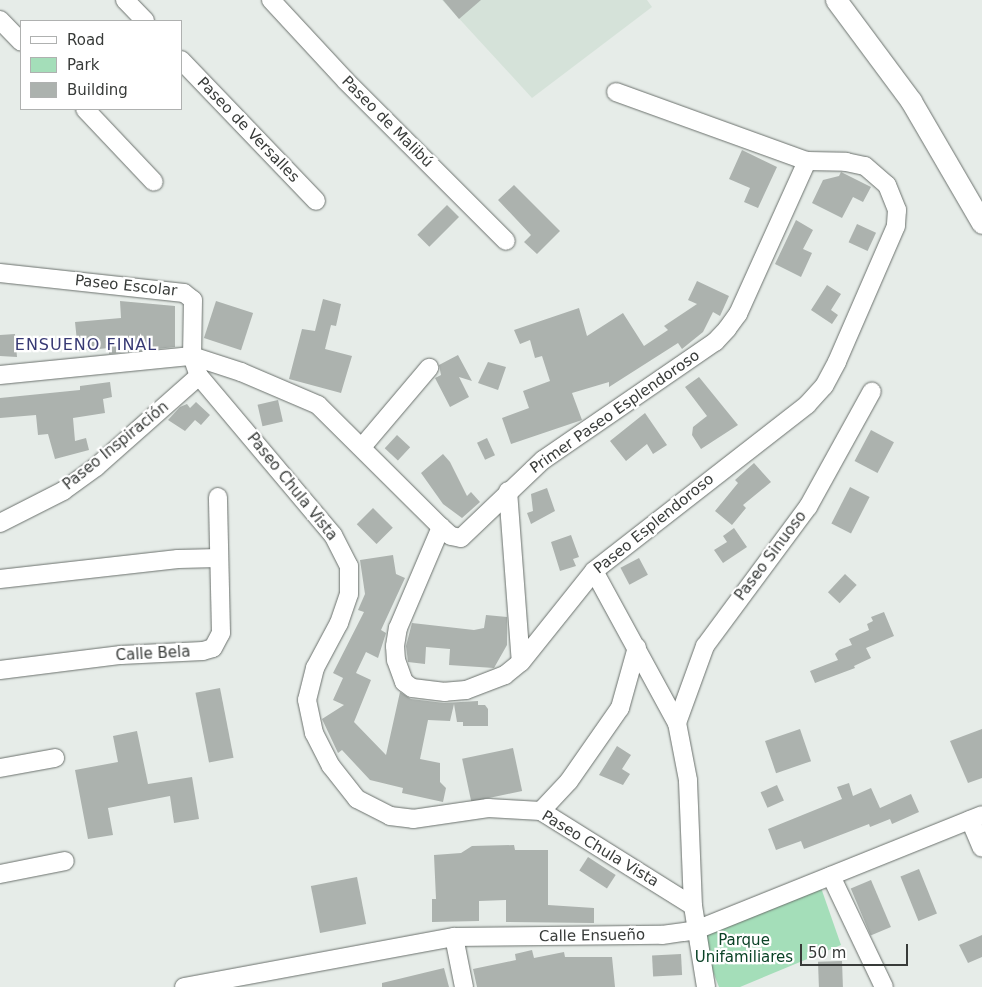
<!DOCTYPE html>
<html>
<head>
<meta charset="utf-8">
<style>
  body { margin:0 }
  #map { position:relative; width:982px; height:987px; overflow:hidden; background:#e6ece8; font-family:"DejaVu Sans",sans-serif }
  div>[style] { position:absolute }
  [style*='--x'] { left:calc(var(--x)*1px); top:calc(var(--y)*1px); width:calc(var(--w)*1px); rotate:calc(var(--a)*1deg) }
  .built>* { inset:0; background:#d5e2d9 }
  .green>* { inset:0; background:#a4deb9 }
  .building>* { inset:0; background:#acb2ae; transform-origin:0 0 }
  .roads { filter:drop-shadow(0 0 1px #6b716d) drop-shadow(0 0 1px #6b716d) }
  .minor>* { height:18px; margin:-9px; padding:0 9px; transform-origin:9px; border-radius:9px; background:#fff }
  .major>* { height:21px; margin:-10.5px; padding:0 10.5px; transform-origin:10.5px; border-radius:10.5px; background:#fff }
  span { translate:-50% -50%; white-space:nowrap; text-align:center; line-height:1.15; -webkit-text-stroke:4.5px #fff; paint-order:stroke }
  .street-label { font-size:15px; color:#383b39 }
  .park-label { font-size:15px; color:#0a4226 }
  .neighbourhood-label { font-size:16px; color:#373974; letter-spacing:1px }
  .legend { position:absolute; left:20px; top:20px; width:162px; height:90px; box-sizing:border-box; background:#fff; border:1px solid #afb1b0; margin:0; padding:6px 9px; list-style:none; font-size:15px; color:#383b39 }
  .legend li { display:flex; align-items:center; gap:10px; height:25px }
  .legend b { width:25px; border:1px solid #afb1b0 }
  .scale { position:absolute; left:800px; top:944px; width:108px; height:22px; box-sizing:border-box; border:2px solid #383b39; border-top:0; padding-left:6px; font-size:15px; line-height:18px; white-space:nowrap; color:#383b39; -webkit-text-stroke:4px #fff; paint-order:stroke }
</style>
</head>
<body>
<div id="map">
  <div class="built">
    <div style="clip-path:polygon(442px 0,647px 0,652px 7px,532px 98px)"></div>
  </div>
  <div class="green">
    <div style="clip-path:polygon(819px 882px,841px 945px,740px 987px,719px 987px,697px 931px)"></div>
  </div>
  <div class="building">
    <div style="clip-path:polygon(443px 0,481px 0,459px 19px)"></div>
    <div style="clip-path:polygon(742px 150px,777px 167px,758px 208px,744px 202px,750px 188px,729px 179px)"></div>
    <div style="clip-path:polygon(841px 172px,871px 187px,863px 202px,853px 197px,842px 218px,812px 203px,823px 180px,839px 176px)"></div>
    <div style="clip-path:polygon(514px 185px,560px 231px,537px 254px,524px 242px,531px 235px,498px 200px)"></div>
    <div style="left:447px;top:205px;width:17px;height:42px;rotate:45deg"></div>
    <div style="clip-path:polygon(796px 220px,813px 230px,803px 249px,812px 253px,801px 277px,775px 264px)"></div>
    <div style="left:857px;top:224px;width:21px;height:20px;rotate:25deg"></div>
    <div style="clip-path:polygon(697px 281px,729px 296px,720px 316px,713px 312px,703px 332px,682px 349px,678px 343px,609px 387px,609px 382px,572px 393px,582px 420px,511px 444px,502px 418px,529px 408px,523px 391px,550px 381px,542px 356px,535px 358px,530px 340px,520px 344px,514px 330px,579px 308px,587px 336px,623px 313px,644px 346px,668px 330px,664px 326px,697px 304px,688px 300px)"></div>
    <div style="clip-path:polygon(827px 285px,841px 294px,831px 310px,838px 315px,832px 324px,811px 310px)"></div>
    <div style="clip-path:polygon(323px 299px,341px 304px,336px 326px,331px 325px,325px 349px,352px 356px,341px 393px,289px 379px,302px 329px,315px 331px)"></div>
    <div style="clip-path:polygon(120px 301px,175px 306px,175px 347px,109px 354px,109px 348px,78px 351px,75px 322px,121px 318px)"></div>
    <div style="left:216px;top:301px;width:39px;height:39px;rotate:18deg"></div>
    <div style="clip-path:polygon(15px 334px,17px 357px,0 356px,0 335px)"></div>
    <div style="clip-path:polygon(458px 355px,472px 381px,459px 377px,469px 397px,450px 407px,435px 378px,441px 375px,439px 365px)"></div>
    <div style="clip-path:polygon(488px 362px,506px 367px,498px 390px,478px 383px)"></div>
    <div style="clip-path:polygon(699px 377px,738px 425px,701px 449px,692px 435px,693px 427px,707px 416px,685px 387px)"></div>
    <div style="clip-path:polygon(110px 382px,112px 397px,103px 399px,105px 413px,73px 418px,75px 441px,86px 438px,89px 450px,55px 459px,48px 434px,38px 435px,36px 415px,0 418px,0 398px,80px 390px,80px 386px)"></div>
    <div style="left:278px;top:400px;width:22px;height:21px;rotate:77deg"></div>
    <div style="clip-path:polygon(196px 402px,210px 415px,201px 425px,195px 420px,185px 431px,168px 420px,180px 407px,187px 404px,190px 408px)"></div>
    <div style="clip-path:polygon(645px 413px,667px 445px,653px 454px,647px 444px,626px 461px,610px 441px)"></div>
    <div style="left:871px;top:430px;width:26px;height:35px;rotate:28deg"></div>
    <div style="left:397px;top:435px;width:18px;height:18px;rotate:43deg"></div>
    <div style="left:487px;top:438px;width:19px;height:11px;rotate:65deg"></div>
    <div style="clip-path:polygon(443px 454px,450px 462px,467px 496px,471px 492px,480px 502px,462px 518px,443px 504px,421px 473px)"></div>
    <div style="clip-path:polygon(754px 463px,771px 482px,743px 505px,746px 508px,732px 525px,715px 511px,738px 483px,735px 480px)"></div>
    <div style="left:850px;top:487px;width:22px;height:41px;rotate:27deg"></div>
    <div style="clip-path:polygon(547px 488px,555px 511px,531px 524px,527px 513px,533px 511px,531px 494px)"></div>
    <div style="left:373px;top:508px;width:28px;height:23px;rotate:45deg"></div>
    <div style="clip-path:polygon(734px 528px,747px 547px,723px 563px,714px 550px,727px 542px,723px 536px)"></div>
    <div style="clip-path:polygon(571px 535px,579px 557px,573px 559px,576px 566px,560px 571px,551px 542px)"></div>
    <div style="clip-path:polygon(393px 555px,396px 574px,405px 578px,381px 630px,386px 633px,378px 658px,366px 652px,356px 673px,371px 680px,354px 722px,386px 755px,400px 692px,411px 699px,444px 703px,478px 701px,478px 705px,485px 705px,488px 709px,488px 726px,463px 726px,463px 722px,457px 722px,454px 704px,450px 721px,428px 720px,420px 759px,440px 763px,440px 782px,446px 788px,443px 802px,402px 793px,403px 788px,370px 780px,342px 750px,338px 753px,322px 719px,344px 705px,333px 700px,343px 678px,333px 673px,364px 612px,358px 610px,365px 594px,360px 560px)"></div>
    <div style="left:639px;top:558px;width:19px;height:21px;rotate:62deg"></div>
    <div style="left:845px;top:574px;width:16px;height:25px;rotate:43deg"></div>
    <div style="clip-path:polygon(884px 612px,894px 636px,866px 648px,871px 658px,854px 666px,855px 668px,815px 683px,810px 671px,838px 660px,835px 654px,839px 650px,852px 645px,849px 639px,869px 630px,867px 624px,873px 621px,871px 617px)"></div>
    <div style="clip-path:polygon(486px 615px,507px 617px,507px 645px,494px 668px,449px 665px,450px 649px,426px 647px,425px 664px,408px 662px,406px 646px,412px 623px,474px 630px,484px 628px)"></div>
    <div style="left:220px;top:688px;width:71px;height:25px;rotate:79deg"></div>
    <div style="left:800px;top:729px;width:34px;height:37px;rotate:71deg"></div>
    <div style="clip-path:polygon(982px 729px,982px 778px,968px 783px,950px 741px)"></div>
    <div style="clip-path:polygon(137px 731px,148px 784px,192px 777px,199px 819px,174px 823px,170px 796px,108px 808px,113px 835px,88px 839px,75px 770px,118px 762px,113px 736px)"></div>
    <div style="clip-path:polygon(617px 746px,631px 755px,622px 769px,630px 774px,623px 785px,599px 775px)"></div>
    <div style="left:513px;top:748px;width:44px;height:52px;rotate:78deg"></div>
    <div style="clip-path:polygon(849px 783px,853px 796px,871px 788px,880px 808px,911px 794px,919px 812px,892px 824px,890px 819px,870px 827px,869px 824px,804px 849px,801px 841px,776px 850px,768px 829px,842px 799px,837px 787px)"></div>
    <div style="left:777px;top:785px;width:17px;height:18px;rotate:66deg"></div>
    <div style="clip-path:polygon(514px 845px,515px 850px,548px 850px,548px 905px,594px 908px,594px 923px,506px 922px,506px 900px,479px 901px,479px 921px,432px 922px,432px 899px,436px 899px,434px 855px,461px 853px,472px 846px)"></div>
    <div style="left:588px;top:857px;width:33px;height:16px;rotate:33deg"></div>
    <div style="left:919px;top:869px;width:48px;height:20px;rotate:68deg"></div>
    <div style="left:357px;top:877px;width:48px;height:47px;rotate:79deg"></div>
    <div style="left:871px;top:880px;width:51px;height:22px;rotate:67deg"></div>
    <div style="clip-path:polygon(982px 935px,982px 957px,968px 963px,959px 945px)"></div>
    <div style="clip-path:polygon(532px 950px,534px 958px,564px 952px,565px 957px,612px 957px,615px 987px,477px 987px,473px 969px,516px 960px,515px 954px)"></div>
    <div style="left:681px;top:954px;width:21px;height:29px;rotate:87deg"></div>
    <div style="left:842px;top:961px;width:26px;height:24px;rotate:88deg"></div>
    <div style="clip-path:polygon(444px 968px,449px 987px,382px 987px,382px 983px)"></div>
  </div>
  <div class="roads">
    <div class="minor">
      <div style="--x:125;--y:0;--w:29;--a:46"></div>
      <div style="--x:271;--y:0;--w:110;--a:47.2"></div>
      <div style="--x:346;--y:81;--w:226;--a:45"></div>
      <div style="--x:0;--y:20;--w:30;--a:46"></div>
      <div style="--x:181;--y:60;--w:195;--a:46.2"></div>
      <div style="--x:616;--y:92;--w:203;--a:19.9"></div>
      <div style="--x:85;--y:109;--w:100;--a:46.6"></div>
      <div style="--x:0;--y:273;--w:185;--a:6.2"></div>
      <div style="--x:184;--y:293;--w:11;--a:38"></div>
      <div style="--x:193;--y:300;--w:56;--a:91"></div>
      <div style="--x:192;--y:356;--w:21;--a:71"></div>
      <div style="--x:199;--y:376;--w:208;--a:49.9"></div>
      <div style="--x:333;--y:535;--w:35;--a:63"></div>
      <div style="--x:349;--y:566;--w:28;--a:90"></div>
      <div style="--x:349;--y:594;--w:31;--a:109"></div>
      <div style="--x:339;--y:623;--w:51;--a:118.1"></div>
      <div style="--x:315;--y:668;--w:33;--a:104"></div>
      <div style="--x:307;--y:700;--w:34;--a:78"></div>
      <div style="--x:314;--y:733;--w:37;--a:63"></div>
      <div style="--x:331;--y:766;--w:42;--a:51.8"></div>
      <div style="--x:357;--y:799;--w:37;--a:27"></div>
      <div style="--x:390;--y:816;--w:23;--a:7"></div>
      <div style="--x:413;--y:819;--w:76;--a:-8.3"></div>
      <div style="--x:488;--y:808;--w:53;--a:3.2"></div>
      <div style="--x:541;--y:811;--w:179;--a:32"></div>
      <div style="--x:0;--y:375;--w:193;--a:-5.7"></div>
      <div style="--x:192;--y:356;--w:52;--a:18.1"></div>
      <div style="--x:241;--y:372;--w:84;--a:23.2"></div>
      <div style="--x:318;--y:405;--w:173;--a:44.8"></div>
      <div style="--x:441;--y:527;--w:13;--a:42"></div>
      <div style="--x:451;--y:536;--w:10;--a:11"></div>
      <div style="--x:461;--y:538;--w:113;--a:-43.6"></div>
      <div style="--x:543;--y:460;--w:209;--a:-34.5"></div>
      <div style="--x:715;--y:342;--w:18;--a:-47"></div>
      <div style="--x:727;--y:329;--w:19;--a:-54"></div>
      <div style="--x:738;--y:314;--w:168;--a:-65.7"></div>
      <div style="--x:807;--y:161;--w:39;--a:1"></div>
      <div style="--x:846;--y:162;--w:19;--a:12"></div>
      <div style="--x:865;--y:166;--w:29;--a:41"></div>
      <div style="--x:887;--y:185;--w:27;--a:68"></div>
      <div style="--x:897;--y:210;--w:16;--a:94"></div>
      <div style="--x:896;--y:226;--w:148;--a:113.5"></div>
      <div style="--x:837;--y:362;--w:27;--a:118"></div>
      <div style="--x:824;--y:386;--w:25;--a:132"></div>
      <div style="--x:807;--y:405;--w:270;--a:142.1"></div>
      <div style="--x:594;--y:571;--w:117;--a:128.7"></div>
      <div style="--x:521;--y:662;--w:21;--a:141"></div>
      <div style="--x:505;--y:675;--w:42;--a:159"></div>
      <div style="--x:466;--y:690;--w:21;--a:175"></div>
      <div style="--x:445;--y:692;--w:33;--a:-173"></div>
      <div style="--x:412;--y:688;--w:10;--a:-143"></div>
      <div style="--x:404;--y:682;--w:23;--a:-110"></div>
      <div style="--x:396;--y:660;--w:14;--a:-94"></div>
      <div style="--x:395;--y:646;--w:18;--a:-81"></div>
      <div style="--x:398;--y:628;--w:110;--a:-66.9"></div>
      <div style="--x:362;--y:447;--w:104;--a:-49.7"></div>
      <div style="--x:508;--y:491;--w:171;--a:85.7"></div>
      <div style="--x:0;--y:523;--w:71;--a:-26.9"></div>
      <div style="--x:63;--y:491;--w:41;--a:-36"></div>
      <div style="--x:96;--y:467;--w:137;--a:-41.5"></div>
      <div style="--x:594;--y:571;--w:173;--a:61.4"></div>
      <div style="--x:0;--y:579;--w:179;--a:-6.4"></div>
      <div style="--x:178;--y:559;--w:41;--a:-1.4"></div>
      <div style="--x:0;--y:670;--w:122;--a:-7.1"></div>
      <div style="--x:121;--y:655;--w:82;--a:-2.8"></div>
      <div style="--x:203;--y:651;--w:10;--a:-17"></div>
      <div style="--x:213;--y:648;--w:17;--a:-62"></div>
      <div style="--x:221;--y:633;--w:136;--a:-91.3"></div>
      <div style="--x:0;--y:768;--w:56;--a:-10.3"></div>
      <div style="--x:541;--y:811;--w:41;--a:-47"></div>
      <div style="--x:569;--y:781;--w:89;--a:-55.1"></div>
      <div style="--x:620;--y:708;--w:63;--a:-74.4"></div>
      <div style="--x:970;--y:820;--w:30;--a:67"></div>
      <div style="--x:0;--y:874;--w:66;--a:-11.3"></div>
      <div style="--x:831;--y:876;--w:123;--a:64.5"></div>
      <div style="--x:454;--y:937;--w:51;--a:78.7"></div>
      <div style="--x:184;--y:987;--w:275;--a:-10.5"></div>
      <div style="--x:454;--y:937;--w:208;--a:-0.6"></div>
      <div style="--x:662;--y:935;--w:34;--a:-8"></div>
      <div style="--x:696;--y:930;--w:308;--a:-21.9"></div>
      <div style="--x:706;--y:987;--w:82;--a:-99.1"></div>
      <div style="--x:693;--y:906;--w:126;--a:-92.3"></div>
      <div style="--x:688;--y:780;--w:58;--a:-100.9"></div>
      <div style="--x:677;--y:723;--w:82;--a:-70"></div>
      <div style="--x:705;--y:646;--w:173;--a:-53.5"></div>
      <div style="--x:808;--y:507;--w:132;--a:-61.1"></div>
    </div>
    <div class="major">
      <div style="--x:836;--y:0;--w:126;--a:53.4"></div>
      <div style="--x:911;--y:101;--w:141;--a:59.8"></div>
    </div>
  </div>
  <div class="street-label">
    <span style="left:387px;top:122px;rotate:45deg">Paseo de Malibú</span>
    <span style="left:248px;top:130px;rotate:46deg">Paseo de Versalles</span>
    <span style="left:126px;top:286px;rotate:6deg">Paseo Escolar</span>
    <span style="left:615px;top:412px;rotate:-35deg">Primer Paseo Esplendoroso</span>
    <span style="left:116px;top:446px;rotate:-39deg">Paseo Inspiración</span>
    <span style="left:292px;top:487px;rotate:51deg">Paseo Chula Vista</span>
    <span style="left:654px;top:524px;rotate:-39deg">Paseo Esplendoroso</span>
    <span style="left:771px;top:556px;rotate:-53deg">Paseo Sinuoso</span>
    <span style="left:153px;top:654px;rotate:-3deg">Calle Bela</span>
    <span style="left:600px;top:849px;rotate:31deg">Paseo Chula Vista</span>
    <span style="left:592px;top:936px;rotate:-1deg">Calle Ensueño</span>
  </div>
  <div class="park-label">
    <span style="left:744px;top:949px">Parque<br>Unifamiliares</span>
  </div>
  <div class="neighbourhood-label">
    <span style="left:86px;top:345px">ENSUENO FINAL</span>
  </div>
  <ul class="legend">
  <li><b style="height:6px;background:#fff"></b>Road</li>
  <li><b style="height:14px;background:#a4deb9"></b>Park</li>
  <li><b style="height:14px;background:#acb2ae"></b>Building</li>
  </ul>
  <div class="scale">50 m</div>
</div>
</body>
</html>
